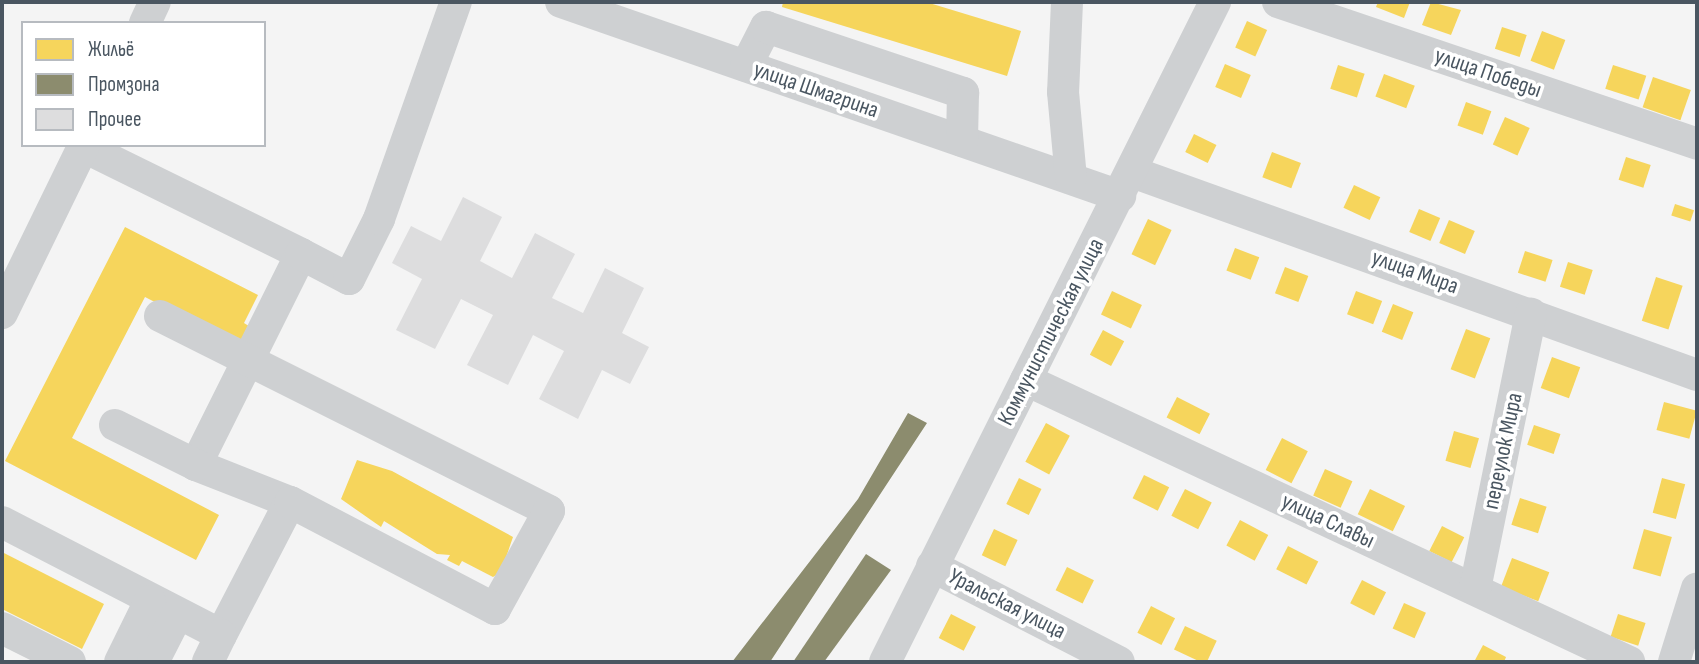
<!DOCTYPE html>
<html>
<head>
<meta charset="utf-8">
<style>
  body { margin:0 }
  #map { position:relative; width:1699px; height:664px; overflow:hidden; background:#f4f4f4; font-family:"Sofia Sans Condensed",sans-serif }
  div>[style] { position:absolute }
  [style*='--x'] { left:calc(var(--x)*1px); top:calc(var(--y)*1px); width:calc(var(--w)*1px); rotate:calc(var(--a)*1deg) }
  .homes>* { inset:0; background:#f6d55c; transform-origin:0 0 }
  .industry>* { inset:0; background:#8c8c6e }
  .building>* { inset:0; background:#ddddde }
  .minor>* { height:32px; margin:-16px; padding:0 16px; transform-origin:16px; border-radius:16px; background:#ced0d2 }
  span { translate:-50% -50%; white-space:nowrap; text-align:center; line-height:1.15; -webkit-text-stroke:7px #fff; paint-order:stroke }
  .street-label { font-size:23px; color:#4a5661 }
  .frame { position:absolute; inset:0; border:4px solid #4a5661; pointer-events:none }
  .legend { position:absolute; left:21px; top:21px; width:245px; height:126px; box-sizing:border-box; background:#fff; border:2px solid #b7bbc0; margin:0; padding:9px 12px; list-style:none; font-size:21px; color:#4a5661 }
  .legend li { display:flex; align-items:center; gap:14px; height:35px }
  .legend b { width:35px; border:2px solid #b7bbc0 }
</style>
</head>
<body>
<div id="map">
  <div class="homes">
    <div style="clip-path:polygon(783px 2px,926px 2px,1021px 31px,1007px 76px,782px 7px)"></div>
    <div style="clip-path:polygon(1378px 2px,1410px 2px,1404px 18px,1376px 7px)"></div>
    <div style="clip-path:polygon(1431px 2px,1461px 10px,1451px 35px,1422px 25px)"></div>
    <div style="left:1247px;top:21px;width:22px;height:29px;rotate:24deg"></div>
    <div style="left:1502px;top:27px;width:26px;height:23px;rotate:18deg"></div>
    <div style="left:1542px;top:31px;width:25px;height:32px;rotate:21deg"></div>
    <div style="left:1225px;top:64px;width:28px;height:25px;rotate:23deg"></div>
    <div style="left:1338px;top:65px;width:28px;height:25px;rotate:18deg"></div>
    <div style="left:1613px;top:65px;width:35px;height:25px;rotate:18deg"></div>
    <div style="left:1384px;top:74px;width:33px;height:24px;rotate:21deg"></div>
    <div style="left:1653px;top:77px;width:40px;height:32px;rotate:19deg"></div>
    <div style="left:1466px;top:102px;width:27px;height:25px;rotate:20deg"></div>
    <div style="left:1505px;top:117px;width:27px;height:30px;rotate:24deg"></div>
    <div style="left:1194px;top:134px;width:25px;height:20px;rotate:26deg"></div>
    <div style="left:1272px;top:152px;width:31px;height:27px;rotate:21deg"></div>
    <div style="left:1626px;top:157px;width:26px;height:24px;rotate:18deg"></div>
    <div style="left:1354px;top:185px;width:29px;height:25px;rotate:25deg"></div>
    <div style="left:1675px;top:204px;width:20px;height:12px;rotate:18deg"></div>
    <div style="left:1419px;top:209px;width:23px;height:25px;rotate:23deg"></div>
    <div style="left:1148px;top:219px;width:26px;height:39px;rotate:25deg"></div>
    <div style="left:1449px;top:220px;width:28px;height:25px;rotate:23deg"></div>
    <div style="clip-path:polygon(125px 227px,258px 295px,244px 323px,252px 328px,242px 347px,145px 297px,72px 438px,219px 515px,196px 560px,5px 461px)"></div>
    <div style="left:1235px;top:248px;width:26px;height:24px;rotate:21deg"></div>
    <div style="left:1525px;top:251px;width:29px;height:23px;rotate:18deg"></div>
    <div style="left:1568px;top:262px;width:26px;height:26px;rotate:18deg"></div>
    <div style="left:1285px;top:267px;width:25px;height:28px;rotate:21deg"></div>
    <div style="left:1656px;top:277px;width:28px;height:46px;rotate:18deg"></div>
    <div style="left:1112px;top:291px;width:33px;height:26px;rotate:25deg"></div>
    <div style="left:1356px;top:291px;width:28px;height:25px;rotate:21deg"></div>
    <div style="left:1393px;top:304px;width:22px;height:30px;rotate:22deg"></div>
    <div style="left:1466px;top:329px;width:26px;height:43px;rotate:21deg"></div>
    <div style="left:1103px;top:330px;width:24px;height:28px;rotate:28deg"></div>
    <div style="left:1552px;top:357px;width:30px;height:33px;rotate:20deg"></div>
    <div style="left:1177px;top:397px;width:37px;height:23px;rotate:27deg"></div>
    <div style="left:1664px;top:402px;width:34px;height:29px;rotate:15deg"></div>
    <div style="left:1046px;top:423px;width:27px;height:44px;rotate:28deg"></div>
    <div style="left:1534px;top:425px;width:28px;height:21px;rotate:19deg"></div>
    <div style="left:1454px;top:431px;width:26px;height:31px;rotate:16deg"></div>
    <div style="left:1282px;top:438px;width:29px;height:36px;rotate:27deg"></div>
    <div style="clip-path:polygon(357px 460px,392px 471px,513px 537px,501px 572px,493px 577px,462px 561px,459px 566px,447px 560px,450px 555px,437px 554px,384px 521px,381px 527px,341px 499px)"></div>
    <div style="left:1325px;top:469px;width:30px;height:29px;rotate:24deg"></div>
    <div style="left:1144px;top:475px;width:28px;height:26px;rotate:26deg"></div>
    <div style="left:1019px;top:478px;width:25px;height:29px;rotate:26deg"></div>
    <div style="left:1662px;top:478px;width:24px;height:36px;rotate:15deg"></div>
    <div style="left:1185px;top:489px;width:30px;height:30px;rotate:27deg"></div>
    <div style="left:1370px;top:489px;width:39px;height:28px;rotate:26deg"></div>
    <div style="left:1520px;top:498px;width:28px;height:28px;rotate:18deg"></div>
    <div style="left:1240px;top:520px;width:32px;height:29px;rotate:28deg"></div>
    <div style="left:1442px;top:526px;width:25px;height:28px;rotate:27deg"></div>
    <div style="left:994px;top:529px;width:26px;height:29px;rotate:25deg"></div>
    <div style="left:1644px;top:529px;width:29px;height:41px;rotate:16deg"></div>
    <div style="left:1288px;top:546px;width:34px;height:26px;rotate:27deg"></div>
    <div style="clip-path:polygon(2px 552px,104px 604px,82px 649px,2px 609px)"></div>
    <div style="left:1512px;top:558px;width:40px;height:31px;rotate:21deg"></div>
    <div style="left:1067px;top:567px;width:30px;height:26px;rotate:26deg"></div>
    <div style="left:1362px;top:580px;width:27px;height:26px;rotate:27deg"></div>
    <div style="left:1404px;top:603px;width:24px;height:28px;rotate:24deg"></div>
    <div style="left:1151px;top:606px;width:27px;height:30px;rotate:27deg"></div>
    <div style="left:951px;top:614px;width:28px;height:27px;rotate:27deg"></div>
    <div style="left:1618px;top:614px;width:29px;height:24px;rotate:18deg"></div>
    <div style="left:1185px;top:626px;width:35px;height:26px;rotate:25deg"></div>
    <div style="clip-path:polygon(1483px 645px,1506px 657px,1504px 662px,1474px 662px)"></div>
  </div>
  <div class="industry">
    <div style="clip-path:polygon(908px 413px,927px 423px,770px 662px,732px 662px,858px 499px)"></div>
    <div style="clip-path:polygon(866px 554px,891px 570px,824px 662px,793px 662px)"></div>
  </div>
  <div class="building">
    <div style="clip-path:polygon(463px 197px,502px 217px,480px 261px,512px 278px,535px 233px,575px 254px,552px 298px,583px 313px,605px 268px,644px 288px,622px 333px,649px 347px,630px 384px,602px 370px,578px 419px,539px 399px,564px 351px,533px 335px,508px 385px,467px 365px,493px 315px,461px 299px,435px 349px,396px 330px,422px 279px,392px 263px,411px 226px,441px 241px)"></div>
  </div>
  <div class="minor">
    <div style="--x:561;--y:2;--w:592;--a:19.14"></div>
    <div style="--x:1067;--y:2;--w:90;--a:92.5"></div>
    <div style="--x:1063;--y:92;--w:86;--a:84.7"></div>
    <div style="--x:1278;--y:2;--w:442;--a:18.7"></div>
    <div style="--x:145;--y:23;--w:23;--a:-65"></div>
    <div style="--x:746;--y:66;--w:44;--a:-62.9"></div>
    <div style="--x:766;--y:27;--w:208;--a:18.5"></div>
    <div style="--x:963;--y:93;--w:48;--a:91.2"></div>
    <div style="--x:84;--y:147;--w:242;--a:26.2"></div>
    <div style="--x:301;--y:254;--w:236;--a:116.5"></div>
    <div style="--x:196;--y:465;--w:101;--a:21.5"></div>
    <div style="--x:290;--y:502;--w:150;--a:117.4"></div>
    <div style="--x:1132;--y:172;--w:600;--a:19.76"></div>
    <div style="--x:301;--y:254;--w:54;--a:27.5"></div>
    <div style="--x:349;--y:279;--w:67;--a:-63.4"></div>
    <div style="--x:379;--y:219;--w:230;--a:-70.5"></div>
    <div style="--x:2;--y:313;--w:187;--a:-64"></div>
    <div style="--x:160;--y:316;--w:435;--a:26.6"></div>
    <div style="--x:549;--y:511;--w:112;--a:118.9"></div>
    <div style="--x:495;--y:609;--w:231;--a:-152.4"></div>
    <div style="--x:1026;--y:380;--w:666;--a:25.06"></div>
    <div style="--x:115;--y:425;--w:90;--a:26.3"></div>
    <div style="--x:2;--y:522;--w:246;--a:27.3"></div>
    <div style="--x:221;--y:635;--w:30;--a:116"></div>
    <div style="--x:932;--y:566;--w:210;--a:27.2"></div>
    <div style="--x:1475;--y:589;--w:281;--a:-78.5"></div>
    <div style="--x:2;--y:628;--w:76;--a:26.6"></div>
    <div style="--x:120;--y:662;--w:68;--a:-63.8"></div>
    <div style="--x:153;--y:662;--w:53;--a:-62.9"></div>
    <div style="--x:885;--y:662;--w:738;--a:-63.43"></div>
    <div style="--x:1674;--y:662;--w:77;--a:-72.7"></div>
  </div>
  <div class="street-label">
    <span style="left:1488px;top:73px;rotate:19deg">улица Победы</span>
    <span style="left:816px;top:90px;rotate:19deg">улица Шмагрина</span>
    <span style="left:1415px;top:272px;rotate:20deg">улица Мира</span>
    <span style="left:1051px;top:332px;rotate:-63deg">Коммунистическая улица</span>
    <span style="left:1503px;top:451px;rotate:-78deg">переулок Мира</span>
    <span style="left:1328px;top:521px;rotate:25deg">улица Славы</span>
    <span style="left:1007px;top:604px;rotate:27deg">Уральская улица</span>
  </div>
  <div class="frame"></div>
  <ul class="legend">
  <li><b style="height:19px;background:#f6d55c"></b>Жильё</li>
  <li><b style="height:19px;background:#8c8c6e"></b>Промзона</li>
  <li><b style="height:19px;background:#ddddde"></b>Прочее</li>
  </ul>
</div>
</body>
</html>
